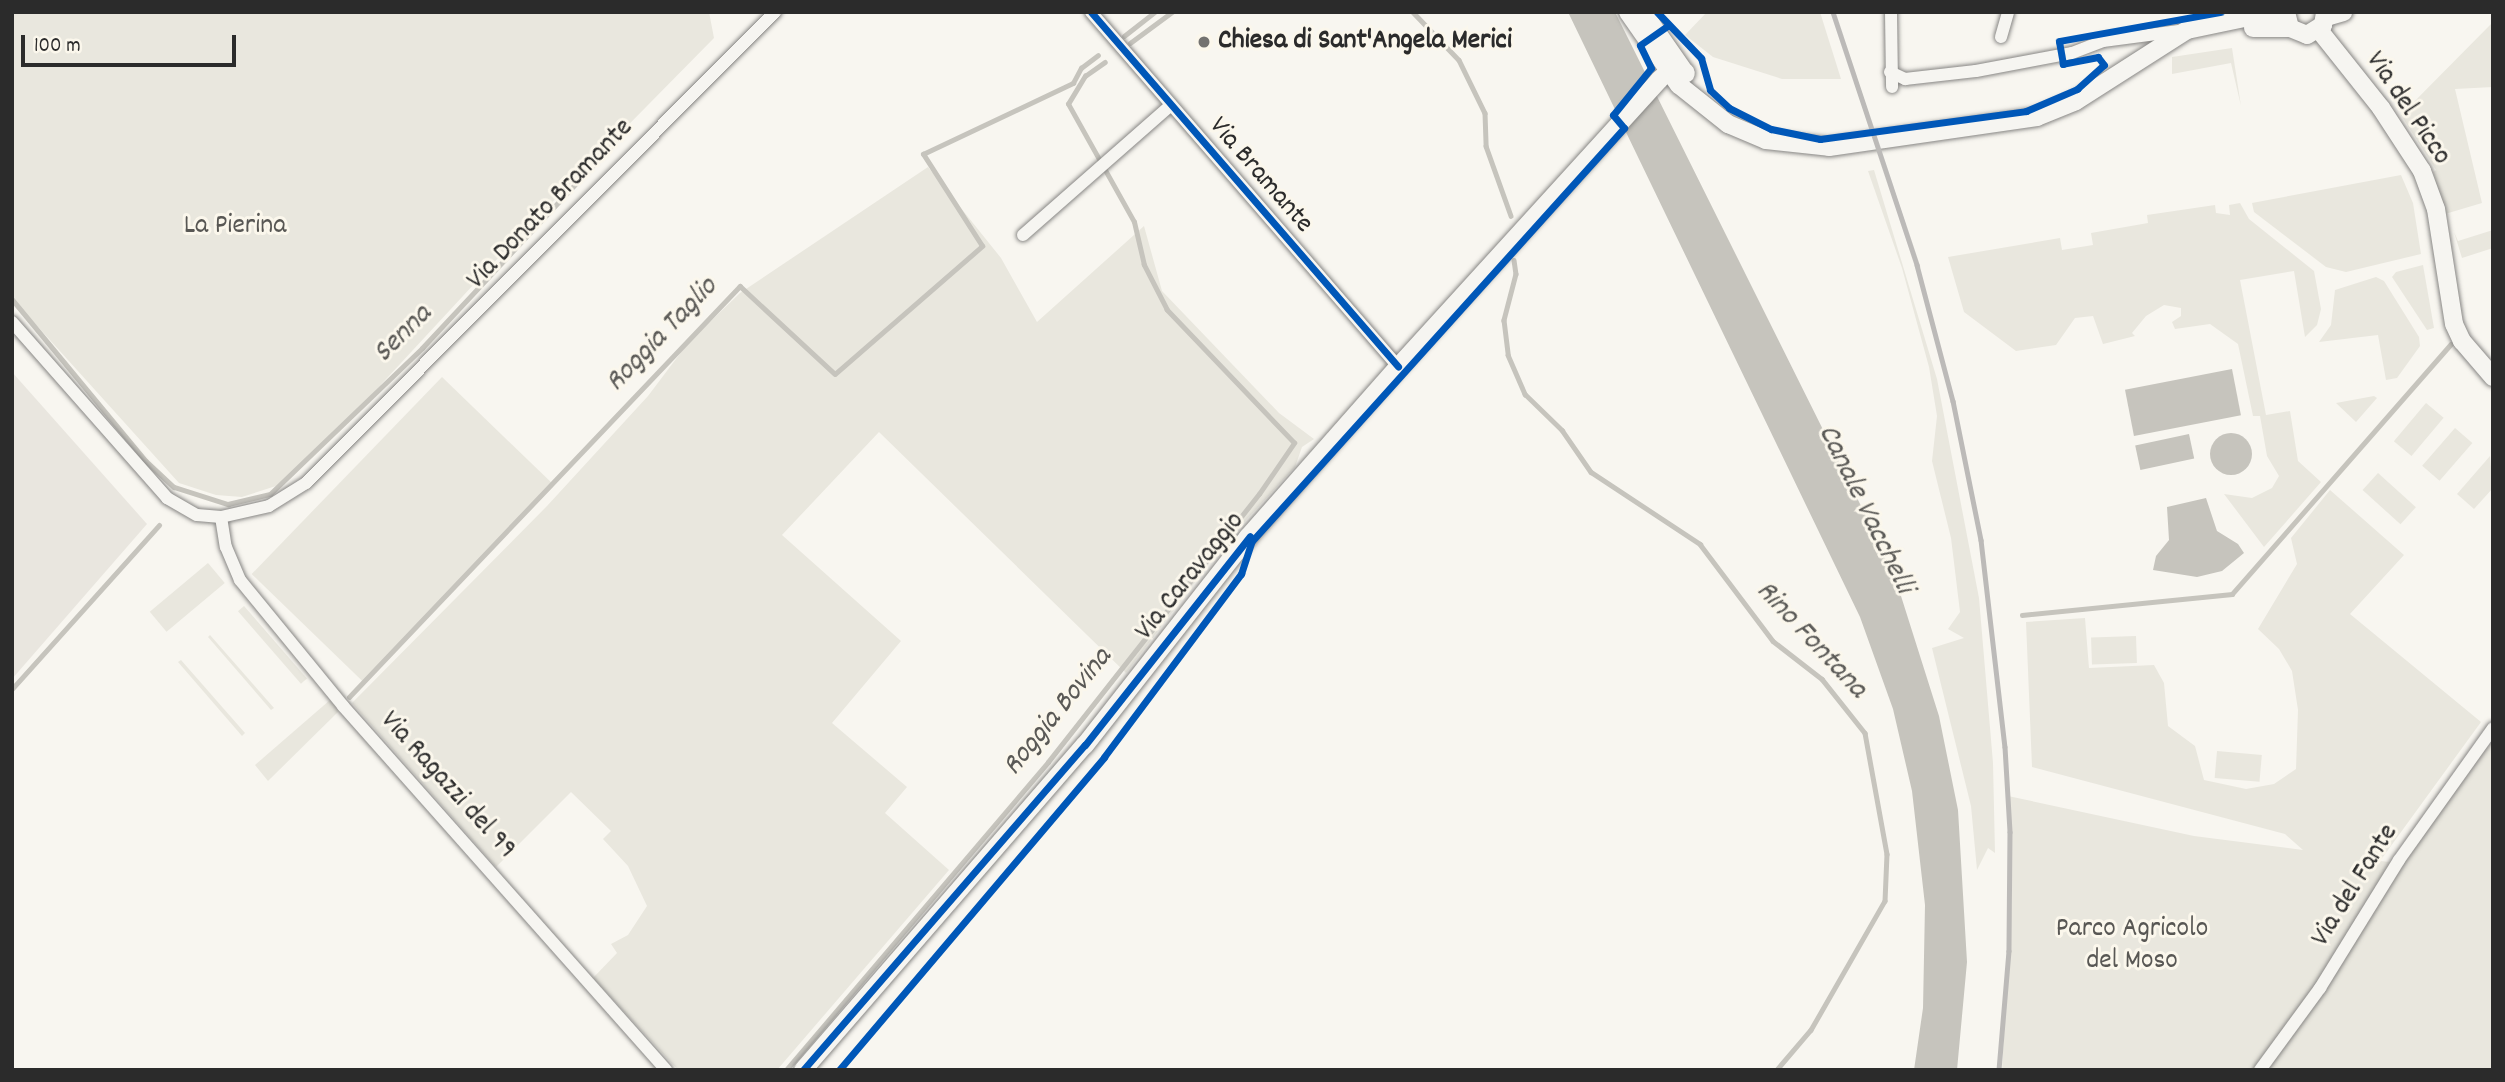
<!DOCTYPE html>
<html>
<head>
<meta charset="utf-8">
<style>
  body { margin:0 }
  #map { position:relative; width:2505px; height:1082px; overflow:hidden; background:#f8f6f0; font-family:Dekko,sans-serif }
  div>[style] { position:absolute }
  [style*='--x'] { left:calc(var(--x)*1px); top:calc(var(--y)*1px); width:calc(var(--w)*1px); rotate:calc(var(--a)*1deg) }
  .built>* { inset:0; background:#e9e6df }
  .green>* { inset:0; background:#e9e7de; transform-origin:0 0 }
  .water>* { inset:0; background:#c6c4bd; transform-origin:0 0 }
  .round { border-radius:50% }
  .stream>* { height:4.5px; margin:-2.25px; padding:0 2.25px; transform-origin:2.25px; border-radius:2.25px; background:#c6c4bd }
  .roads { filter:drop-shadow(0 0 2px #878684) drop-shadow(0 0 2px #878684) }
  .street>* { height:12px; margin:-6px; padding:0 6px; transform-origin:6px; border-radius:6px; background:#f6f5f1 }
  .secondary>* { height:18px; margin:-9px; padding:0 9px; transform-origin:9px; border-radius:9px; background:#f6f5f1 }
  .rail>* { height:4.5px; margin:-2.25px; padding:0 2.25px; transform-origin:2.25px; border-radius:2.25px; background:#bcbab8 }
  .cycleway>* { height:7px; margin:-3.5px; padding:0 3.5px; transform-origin:3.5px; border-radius:3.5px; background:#0057b8 }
  .dots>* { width:19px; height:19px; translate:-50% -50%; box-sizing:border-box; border:4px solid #fbf7ec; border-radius:50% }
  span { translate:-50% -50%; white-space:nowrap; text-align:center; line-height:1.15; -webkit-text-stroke:6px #fbf7ec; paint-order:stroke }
  .poi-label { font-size:28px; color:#2b2b2b; font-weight:700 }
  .left { translate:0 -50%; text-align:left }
  .street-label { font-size:28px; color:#2b2b2b }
  .park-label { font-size:28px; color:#585754 }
  .water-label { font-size:30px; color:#5a5956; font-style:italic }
  .frame { position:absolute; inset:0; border:14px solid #2b2b2b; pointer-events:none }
  .scale { position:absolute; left:21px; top:35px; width:215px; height:32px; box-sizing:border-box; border:4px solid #2b2b2b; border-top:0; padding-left:9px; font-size:21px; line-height:24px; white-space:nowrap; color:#2b2b2b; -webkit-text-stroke:5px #fbf7ec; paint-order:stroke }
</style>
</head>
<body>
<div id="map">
  <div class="built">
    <div style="clip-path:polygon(12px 372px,147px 524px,12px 679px)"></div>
  </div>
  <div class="green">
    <div style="clip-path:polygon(12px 12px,709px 12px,714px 38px,512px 243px,326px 444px,276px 486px,242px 497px,216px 495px,179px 483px,12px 298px)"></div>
    <div style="clip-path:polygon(1707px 12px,1820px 12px,1841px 79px,1782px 79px,1713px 57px,1685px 35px)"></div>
    <div style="clip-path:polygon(2493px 22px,2493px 87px,2455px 89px,2482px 203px,2445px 214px,2433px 172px,2436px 170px,2401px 115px)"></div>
    <div style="clip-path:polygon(2232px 48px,2241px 106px,2231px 63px,2172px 74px,2172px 57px)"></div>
    <div style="clip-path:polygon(928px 167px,1001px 258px,1037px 322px,1144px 226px,1162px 291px,1279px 413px,1314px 439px,1302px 447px,1295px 467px,1224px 544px,1126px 673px,879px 432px,782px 535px,901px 641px,832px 723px,907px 787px,885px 813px,949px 870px,777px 1070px,678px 1070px,593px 978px,617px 953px,611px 944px,628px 935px,647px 906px,628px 866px,603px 839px,611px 831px,571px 792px,496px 867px,352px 703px,547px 506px,648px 396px,688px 343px,740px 293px)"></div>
    <div style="clip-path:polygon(1874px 170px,1937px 379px,1979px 598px,1993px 763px,1995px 853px,1988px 848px,1977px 870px,1971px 806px,1932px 648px,1964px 638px,1948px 629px,1960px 612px,1951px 538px,1932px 461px,1937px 416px,1929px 367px,1902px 268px,1868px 171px)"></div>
    <div style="clip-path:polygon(2401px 175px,2413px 203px,2421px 254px,2346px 272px,2326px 267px,2254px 212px,2252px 203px)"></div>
    <div style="clip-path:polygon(2240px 203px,2249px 219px,2314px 271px,2321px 309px,2317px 325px,2305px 337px,2294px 271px,2240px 280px,2266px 415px,2290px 411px,2298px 461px,2321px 482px,2264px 547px,2224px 494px,2252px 498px,2272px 488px,2279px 476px,2267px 456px,2260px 416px,2253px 416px,2238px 344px,2210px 324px,2175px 329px,2172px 322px,2181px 316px,2181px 308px,2164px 305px,2146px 316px,2132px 333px,2135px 336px,2103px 344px,2093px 316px,2075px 318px,2056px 345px,2016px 351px,1964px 312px,1948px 257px,2060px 238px,2062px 250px,2093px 245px,2091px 233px,2148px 223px,2147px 215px,2215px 205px,2216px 213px,2230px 215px,2229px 205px)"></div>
    <div style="clip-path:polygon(2493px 230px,2493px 248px,2462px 258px,2454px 232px,2458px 241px)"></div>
    <div style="clip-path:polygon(2423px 265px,2434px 328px,2427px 330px,2392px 277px,2396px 272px)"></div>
    <div style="clip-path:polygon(2376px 277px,2384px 281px,2419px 337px,2420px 346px,2397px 378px,2386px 380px,2378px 335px,2319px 342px,2331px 325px,2335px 290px)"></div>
    <div style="left:442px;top:377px;width:156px;height:274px;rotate:44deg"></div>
    <div style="clip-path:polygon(2374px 396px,2377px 398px,2356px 422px,2336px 403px)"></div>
    <div style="left:2426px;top:403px;width:23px;height:50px;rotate:40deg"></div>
    <div style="left:2455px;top:428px;width:23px;height:50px;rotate:41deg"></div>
    <div style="clip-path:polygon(2490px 456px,2493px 488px,2474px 509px,2457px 494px)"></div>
    <div style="left:2378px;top:473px;width:51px;height:23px;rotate:42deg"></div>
    <div style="clip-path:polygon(2330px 490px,2404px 555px,2350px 614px,2481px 722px,2380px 861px,2401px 863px,2463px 773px,2493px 741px,2493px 1070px,2002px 1070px,2012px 900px,2008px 796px,2194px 836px,2303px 850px,2285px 834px,2032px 767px,2026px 622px,2085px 618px,2089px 668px,2154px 665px,2164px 683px,2168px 726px,2195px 746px,2204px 780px,2246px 789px,2274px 784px,2296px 769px,2298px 710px,2292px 671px,2279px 649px,2258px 629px,2297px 564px,2291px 538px)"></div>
    <div style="left:208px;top:563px;width:26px;height:76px;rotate:50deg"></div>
    <div style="left:244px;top:606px;width:96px;height:8px;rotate:49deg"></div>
    <div style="clip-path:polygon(210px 635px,274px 708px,271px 710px,208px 637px)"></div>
    <div style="left:2136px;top:636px;width:27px;height:45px;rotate:88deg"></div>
    <div style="clip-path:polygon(181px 660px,245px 733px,242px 736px,178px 662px)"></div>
    <div style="clip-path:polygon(330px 700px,339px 711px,268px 781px,255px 765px)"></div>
    <div style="left:2217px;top:751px;width:45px;height:27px;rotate:5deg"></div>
  </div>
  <div class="water">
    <div style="clip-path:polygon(1568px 12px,1615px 12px,1873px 530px,1901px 596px,1939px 716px,1958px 810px,1967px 962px,1957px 1070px,1914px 1070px,1923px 1008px,1925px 905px,1912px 791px,1893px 709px,1860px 617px)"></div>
    <div style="left:2232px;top:369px;width:47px;height:109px;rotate:79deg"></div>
    <div class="round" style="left:2210px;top:433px;width:42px;height:42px"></div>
    <div style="left:2189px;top:434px;width:25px;height:55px;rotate:78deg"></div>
    <div style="clip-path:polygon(2206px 498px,2217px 531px,2238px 544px,2244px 553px,2222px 571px,2197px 577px,2153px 570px,2156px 556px,2169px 540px,2167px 507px)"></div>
  </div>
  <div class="stream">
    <div style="--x:1413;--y:12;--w:66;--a:46.2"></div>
    <div style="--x:1459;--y:60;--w:59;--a:63.9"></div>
    <div style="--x:1485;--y:113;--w:33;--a:88"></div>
    <div style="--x:1486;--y:146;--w:74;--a:70.3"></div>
    <div style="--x:1124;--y:36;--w:39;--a:-38"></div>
    <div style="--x:1130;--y:43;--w:52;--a:-36.4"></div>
    <div style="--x:1514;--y:260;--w:14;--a:82"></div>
    <div style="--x:1516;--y:274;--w:48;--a:104.6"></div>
    <div style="--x:1504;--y:320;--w:35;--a:83"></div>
    <div style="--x:1508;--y:355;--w:43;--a:66.4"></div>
    <div style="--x:1525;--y:394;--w:52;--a:44.2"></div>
    <div style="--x:1562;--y:430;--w:51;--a:55.4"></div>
    <div style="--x:1591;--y:472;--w:131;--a:33.4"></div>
    <div style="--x:1700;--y:544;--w:121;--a:53"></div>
    <div style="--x:1773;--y:641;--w:62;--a:37.8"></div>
    <div style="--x:1822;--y:679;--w:69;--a:51.5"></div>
    <div style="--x:1865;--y:733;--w:123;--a:79.7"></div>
    <div style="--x:1887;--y:854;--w:47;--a:92.4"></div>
    <div style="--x:1885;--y:901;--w:149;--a:119.8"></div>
    <div style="--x:1811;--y:1030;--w:52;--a:130.4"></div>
    <div style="--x:12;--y:299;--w:210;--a:50.4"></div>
    <div style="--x:146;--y:461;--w:38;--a:43"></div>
    <div style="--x:174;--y:487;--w:57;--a:17.5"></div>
    <div style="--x:228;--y:504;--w:43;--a:-13.4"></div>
    <div style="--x:270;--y:494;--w:211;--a:-43.8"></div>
    <div style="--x:422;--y:348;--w:278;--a:-46.9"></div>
    <div style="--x:2022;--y:615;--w:211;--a:-5.7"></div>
    <div style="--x:2232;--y:594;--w:332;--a:-48.8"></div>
    <div style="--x:12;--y:689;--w:220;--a:-48.1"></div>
    <div style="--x:349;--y:697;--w:567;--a:-46.43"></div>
    <div style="--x:740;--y:286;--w:129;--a:42.8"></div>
    <div style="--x:835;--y:374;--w:195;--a:-41"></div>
    <div style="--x:982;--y:246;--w:109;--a:-122.7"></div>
    <div style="--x:923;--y:154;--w:166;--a:-25.3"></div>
    <div style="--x:1073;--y:83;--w:17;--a:-62"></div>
    <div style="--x:1081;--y:68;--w:21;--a:-37"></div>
    <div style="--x:786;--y:1070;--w:404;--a:-49.6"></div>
    <div style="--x:1048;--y:762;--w:341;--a:-51.8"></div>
    <div style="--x:1259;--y:494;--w:62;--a:-55.5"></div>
    <div style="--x:1294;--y:443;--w:184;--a:-133.7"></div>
    <div style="--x:1167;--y:310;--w:51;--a:-117.1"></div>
    <div style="--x:1144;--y:265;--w:44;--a:-103.1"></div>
    <div style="--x:1134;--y:222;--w:135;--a:-119.2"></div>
    <div style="--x:1068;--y:104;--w:33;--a:-59"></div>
    <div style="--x:1085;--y:76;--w:24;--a:-35"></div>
  </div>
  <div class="roads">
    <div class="street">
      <div style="--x:1091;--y:12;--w:469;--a:49.1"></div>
      <div style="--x:1891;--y:12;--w:75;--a:89.2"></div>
      <div style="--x:2001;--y:37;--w:26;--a:-74"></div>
      <div style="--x:1890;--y:72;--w:17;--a:25"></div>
      <div style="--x:1905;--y:79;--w:71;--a:-6.4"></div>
      <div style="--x:1976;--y:71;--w:98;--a:-10.6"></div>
      <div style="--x:2072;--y:53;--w:33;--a:-21"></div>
      <div style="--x:2103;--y:41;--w:84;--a:-7.5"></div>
      <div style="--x:1023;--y:235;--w:197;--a:-41.3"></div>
      <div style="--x:12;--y:322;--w:235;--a:48.6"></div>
      <div style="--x:167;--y:498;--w:34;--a:30"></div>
      <div style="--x:197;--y:515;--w:24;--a:5"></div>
      <div style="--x:221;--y:517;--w:49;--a:-12.9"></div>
      <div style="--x:269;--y:506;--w:44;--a:-31.9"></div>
      <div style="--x:306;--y:483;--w:665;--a:-45.12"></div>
      <div style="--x:221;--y:517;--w:30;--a:81"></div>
      <div style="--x:226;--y:547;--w:36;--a:67"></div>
      <div style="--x:240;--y:580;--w:163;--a:50.7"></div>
      <div style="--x:343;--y:706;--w:487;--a:48.4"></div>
      <div style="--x:2260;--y:1070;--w:102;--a:-53.8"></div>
      <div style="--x:2320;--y:988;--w:150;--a:-58.3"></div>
      <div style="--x:2399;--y:860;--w:162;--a:-54.5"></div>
    </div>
    <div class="secondary">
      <div style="--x:1628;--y:12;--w:89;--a:55.1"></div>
      <div style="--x:1679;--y:85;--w:63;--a:38.5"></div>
      <div style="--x:1728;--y:124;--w:41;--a:22.8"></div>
      <div style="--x:1766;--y:140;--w:63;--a:6.3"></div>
      <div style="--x:1829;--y:147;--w:210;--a:-8.2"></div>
      <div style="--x:2037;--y:117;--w:42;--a:-22.3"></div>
      <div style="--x:2076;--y:101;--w:132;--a:-32.6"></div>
      <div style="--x:2187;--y:30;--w:88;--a:-11.8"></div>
      <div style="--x:1643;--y:12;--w:75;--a:55.3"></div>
      <div style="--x:2286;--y:12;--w:16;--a:76"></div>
      <div style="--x:2290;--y:28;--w:18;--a:22"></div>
      <div style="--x:2307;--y:35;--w:19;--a:-32"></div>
      <div style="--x:2323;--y:25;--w:13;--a:-81"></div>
      <div style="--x:2326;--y:17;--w:18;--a:-16"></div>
      <div style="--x:2253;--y:28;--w:37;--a:0"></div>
      <div style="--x:2319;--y:30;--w:100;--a:51.5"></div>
      <div style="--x:2381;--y:108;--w:75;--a:56.9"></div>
      <div style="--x:2422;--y:171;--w:40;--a:69.8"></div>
      <div style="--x:2436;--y:209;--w:116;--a:81.1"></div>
      <div style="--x:2454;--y:324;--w:19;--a:65"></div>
      <div style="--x:2462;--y:341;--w:48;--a:49.3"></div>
      <div style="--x:803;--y:1070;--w:430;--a:-49.1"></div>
      <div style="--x:1085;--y:745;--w:264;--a:-51.9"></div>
      <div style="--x:1248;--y:537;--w:227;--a:-48.6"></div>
      <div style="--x:1398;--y:367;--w:388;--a:-47.7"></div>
      <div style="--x:1659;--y:80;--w:18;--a:-43"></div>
      <div style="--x:1672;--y:68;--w:14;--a:17"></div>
    </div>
  </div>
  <div class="rail">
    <div style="--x:1833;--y:12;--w:267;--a:71.6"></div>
    <div style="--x:1917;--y:265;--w:141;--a:75.2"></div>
    <div style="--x:1953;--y:401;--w:142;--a:78.6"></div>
    <div style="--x:1981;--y:540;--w:208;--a:83.4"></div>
    <div style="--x:2005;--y:747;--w:85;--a:86.6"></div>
    <div style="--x:2010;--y:832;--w:119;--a:90.5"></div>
    <div style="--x:2009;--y:951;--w:119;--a:94.8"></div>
  </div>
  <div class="cycleway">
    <div style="--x:1091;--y:12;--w:469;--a:49.1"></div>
    <div style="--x:1657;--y:12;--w:64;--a:46.3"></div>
    <div style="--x:1701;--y:58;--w:33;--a:74"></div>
    <div style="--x:1710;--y:90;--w:26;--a:43"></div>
    <div style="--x:1729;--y:108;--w:47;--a:26.6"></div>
    <div style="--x:1771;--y:129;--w:50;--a:11.5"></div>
    <div style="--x:1820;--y:139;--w:208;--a:-7.7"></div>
    <div style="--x:2026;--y:111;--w:56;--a:-23.3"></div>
    <div style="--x:2077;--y:89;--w:36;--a:-42"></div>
    <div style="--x:2104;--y:65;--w:10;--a:-127"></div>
    <div style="--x:2098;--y:57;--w:36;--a:169"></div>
    <div style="--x:2063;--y:64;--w:23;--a:-100"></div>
    <div style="--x:2059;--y:41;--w:164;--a:-10.2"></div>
    <div style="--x:803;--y:1070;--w:430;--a:-49.1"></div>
    <div style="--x:1085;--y:745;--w:266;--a:-51.7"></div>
    <div style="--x:839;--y:1070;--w:410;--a:-49.7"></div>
    <div style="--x:1104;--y:757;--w:229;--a:-53.2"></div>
    <div style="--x:1241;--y:574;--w:35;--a:-72"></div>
    <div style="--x:1252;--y:541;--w:556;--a:-47.99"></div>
    <div style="--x:1624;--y:128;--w:17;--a:-130"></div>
    <div style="--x:1613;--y:115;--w:60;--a:-51"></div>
    <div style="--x:1651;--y:68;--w:25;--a:-116"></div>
    <div style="--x:1640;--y:45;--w:33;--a:-35"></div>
  </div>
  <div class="dots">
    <div style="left:1204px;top:42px;background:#737270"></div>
  </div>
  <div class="poi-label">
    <span class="left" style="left:1218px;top:42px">Chiesa di Sant'Angela Merici</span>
  </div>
  <div class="street-label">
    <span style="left:2407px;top:109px;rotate:56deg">Via del Picco</span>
    <span style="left:1260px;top:176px;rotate:49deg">Via Bramante</span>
    <span style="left:551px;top:205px;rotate:-46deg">Via Donato Bramante</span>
    <span style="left:1191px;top:577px;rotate:-51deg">Via Caravaggio</span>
    <span style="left:447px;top:786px;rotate:48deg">Via Ragazzi del 99</span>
    <span style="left:2356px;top:886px;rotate:-58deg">Via del Fante</span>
  </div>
  <div class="park-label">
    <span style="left:235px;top:227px">La Pierina</span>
    <span style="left:2132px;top:946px">Parco Agricolo<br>del Moso</span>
  </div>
  <div class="water-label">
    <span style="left:404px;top:335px;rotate:-45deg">Senna</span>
    <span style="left:663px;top:336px;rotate:-46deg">Roggia Taglio</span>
    <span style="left:1864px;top:510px;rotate:64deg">Canale Vacchelli</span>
    <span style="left:1810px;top:641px;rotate:47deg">Rino Fontana</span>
    <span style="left:1059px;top:713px;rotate:-51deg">Roggia Bovina</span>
  </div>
  <div class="frame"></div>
  <div class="scale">100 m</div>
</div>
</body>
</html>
